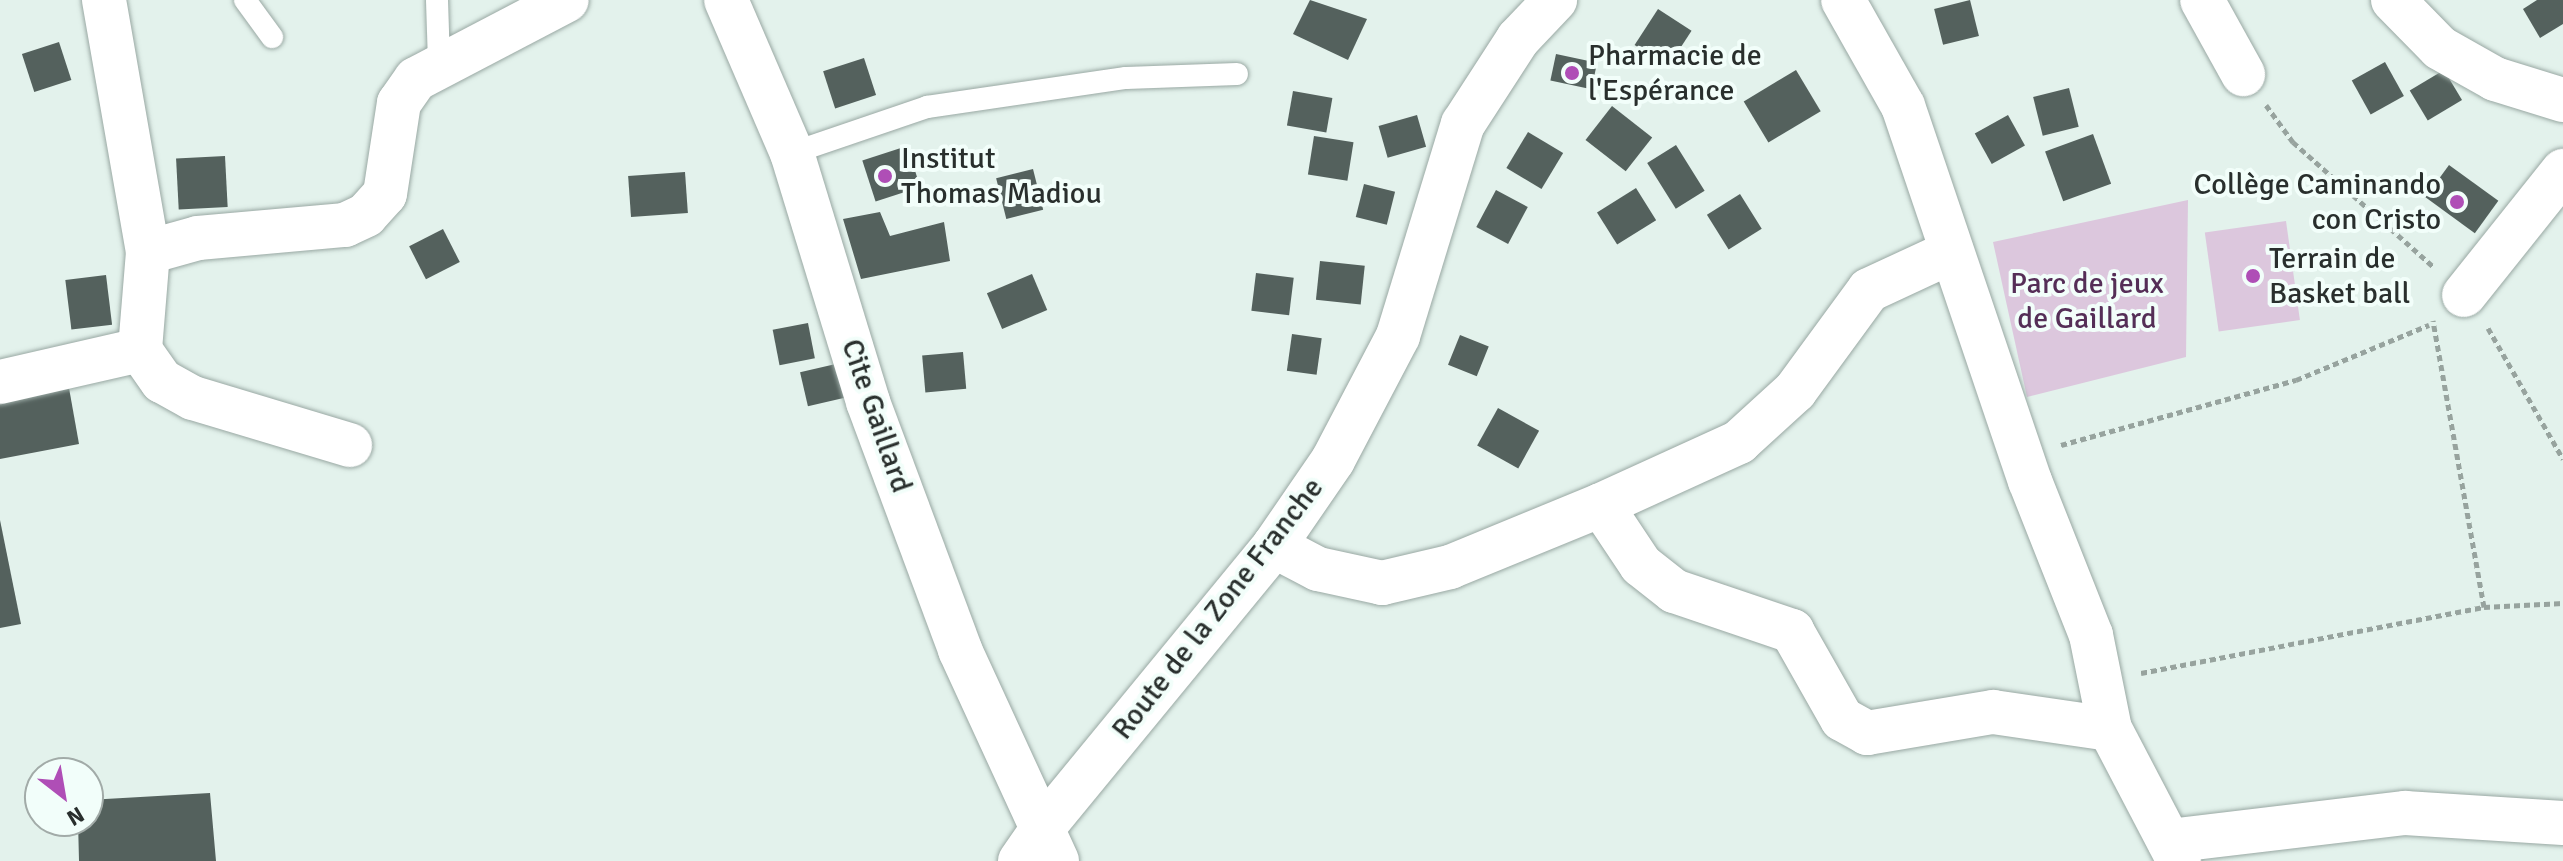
<!DOCTYPE html>
<html>
<head>
<meta charset="utf-8">
<style>
  body { margin:0 }
  #map { position:relative; width:2563px; height:861px; overflow:hidden; background:#e3f2ec; font-family:Signika,sans-serif }
  div>[style] { position:absolute }
  [style*='--x'] { left:calc(var(--x)*1px); top:calc(var(--y)*1px); width:calc(var(--w)*1px); rotate:calc(var(--a)*1deg) }
  .green>* { inset:0; background:#dcc7dd; transform-origin:0 0 }
  .building>* { inset:0; background:#54615d; transform-origin:0 0 }
  .path>* { height:5px; margin-top:-2.5px; transform-origin:0; background:repeating-linear-gradient(90deg,#97a39e 0 6px,transparent 0 10px) }
  .roads { filter:drop-shadow(0 0 2px #99a8a3) drop-shadow(0 0 2px #99a8a3) }
  .lane>* { height:22px; margin:-11px; padding:0 11px; transform-origin:11px; border-radius:11px; background:#fff }
  .street>* { height:44px; margin:-22px; padding:0 22px; transform-origin:22px; border-radius:22px; background:#fff }
  .secondary>* { height:44px; margin:-22px; padding:0 22px; transform-origin:22px; border-radius:22px; background:#fff }
  .dots>* { width:22px; height:22px; translate:-50% -50%; box-sizing:border-box; border:4px solid #f2fefa; border-radius:50% }
  span { translate:-50% -50%; white-space:nowrap; text-align:center; line-height:1.15; -webkit-text-stroke:8px #f2fefa; paint-order:stroke }
  .poi-label { font-size:30px; color:#292f2d }
  .left { translate:0 -50%; text-align:left }
  .right { translate:-100% -50%; text-align:right }
  .park-label { font-size:30px; color:#552e57 }
  .street-label { font-size:30px; color:#292f2d }
  .north { position:absolute; left:24px; top:757px; width:80px; height:80px; box-sizing:border-box; background:#f2fefa; border:2px solid #a2aba8; border-radius:50%; rotate:149deg; font-size:22px; font-weight:700; line-height:32px; text-align:center; color:#292f2d }
  .north::after { content:''; display:block; margin:auto; width:28px; height:36px; background:#af4eb6; clip-path:polygon(50% 0,100% 100%,50% 72%,0 100%) }
</style>
</head>
<body>
<div id="map">
  <div class="green">
    <div style="clip-path:polygon(2188px 200px,2186px 357px,2027px 397px,1993px 242px)"></div>
    <div style="left:2286px;top:221px;width:100px;height:82px;rotate:82deg"></div>
  </div>
  <div class="building">
    <div style="clip-path:polygon(1310px 0,1367px 19px,1348px 60px,1293px 34px)"></div>
    <div style="left:1970px;top:0;width:37px;height:37px;rotate:76deg"></div>
    <div style="clip-path:polygon(2537px 0,2563px 0,2563px 24px,2540px 38px,2523px 9px)"></div>
    <div style="left:1658px;top:9px;width:40px;height:43px;rotate:33deg"></div>
    <div style="left:59px;top:42px;width:40px;height:39px;rotate:72deg"></div>
    <div style="left:1556px;top:54px;width:42px;height:27px;rotate:12deg"></div>
    <div style="left:864px;top:58px;width:39px;height:43px;rotate:72deg"></div>
    <div style="left:2385px;top:62px;width:39px;height:38px;rotate:61deg"></div>
    <div style="left:1796px;top:70px;width:48px;height:61px;rotate:59deg"></div>
    <div style="left:2444px;top:70px;width:35px;height:40px;rotate:59deg"></div>
    <div style="left:2069px;top:88px;width:40px;height:37px;rotate:76deg"></div>
    <div style="left:1293px;top:91px;width:40px;height:35px;rotate:10deg"></div>
    <div style="left:1612px;top:106px;width:51px;height:43px;rotate:38deg"></div>
    <div style="left:1417px;top:115px;width:33px;height:40px;rotate:74deg"></div>
    <div style="left:2008px;top:115px;width:35px;height:38px;rotate:61deg"></div>
    <div style="left:1528px;top:132px;width:41px;height:42px;rotate:31deg"></div>
    <div style="left:2093px;top:134px;width:53px;height:51px;rotate:70deg"></div>
    <div style="left:1314px;top:136px;width:40px;height:39px;rotate:9deg"></div>
    <div style="left:1676px;top:145px;width:54px;height:34px;rotate:58deg"></div>
    <div style="left:907px;top:146px;width:43px;height:47px;rotate:72deg"></div>
    <div style="left:225px;top:156px;width:51px;height:49px;rotate:87deg"></div>
    <div style="left:2449px;top:165px;width:61px;height:40px;rotate:36deg"></div>
    <div style="left:1033px;top:169px;width:42px;height:38px;rotate:76deg"></div>
    <div style="left:685px;top:172px;width:41px;height:57px;rotate:86deg"></div>
    <div style="left:1364px;top:184px;width:32px;height:34px;rotate:14deg"></div>
    <div style="left:1636px;top:188px;width:38px;height:46px;rotate:58deg"></div>
    <div style="left:1496px;top:190px;width:36px;height:42px;rotate:28deg"></div>
    <div style="left:1740px;top:194px;width:41px;height:39px;rotate:58deg"></div>
    <div style="clip-path:polygon(880px 212px,890px 236px,944px 222px,950px 261px,861px 279px,843px 219px)"></div>
    <div style="left:443px;top:229px;width:37px;height:38px;rotate:63deg"></div>
    <div style="left:1320px;top:261px;width:45px;height:39px;rotate:6deg"></div>
    <div style="left:1256px;top:273px;width:38px;height:38px;rotate:7deg"></div>
    <div style="left:1032px;top:274px;width:39px;height:49px;rotate:67deg"></div>
    <div style="left:106px;top:275px;width:50px;height:41px;rotate:83deg"></div>
    <div style="left:808px;top:323px;width:36px;height:36px;rotate:79deg"></div>
    <div style="left:1292px;top:334px;width:30px;height:37px;rotate:8deg"></div>
    <div style="left:1460px;top:335px;width:31px;height:32px;rotate:22deg"></div>
    <div style="left:963px;top:352px;width:37px;height:41px;rotate:85deg"></div>
    <div style="left:840px;top:363px;width:35px;height:41px;rotate:77deg"></div>
    <div style="clip-path:polygon(69px 388px,79px 444px,0 459px,0 401px)"></div>
    <div style="left:1498px;top:408px;width:47px;height:43px;rotate:29deg"></div>
    <div style="clip-path:polygon(0 520px,21px 624px,0 628px)"></div>
    <div style="clip-path:polygon(210px 793px,216px 861px,79px 861px,78px 821px,88px 821px,88px 800px)"></div>
  </div>
  <div class="path">
    <div style="--x:2266;--y:105;--w:46;--a:53.9"></div>
    <div style="--x:2293;--y:142;--w:188;--a:41.6"></div>
    <div style="--x:2488;--y:328;--w:151;--a:60.2"></div>
    <div style="--x:2061;--y:445;--w:244;--a:-15.5"></div>
    <div style="--x:2296;--y:380;--w:144;--a:-22.5"></div>
    <div style="--x:2484;--y:607;--w:79;--a:-2.9"></div>
    <div style="--x:2141;--y:673;--w:349;--a:-10.9"></div>
    <div style="--x:2484;--y:607;--w:291;--a:-100.1"></div>
  </div>
  <div class="roads">
    <div class="lane">
      <div style="--x:245;--y:0;--w:46;--a:53.9"></div>
      <div style="--x:437;--y:0;--w:63;--a:88.2"></div>
      <div style="--x:792;--y:153;--w:143;--a:-18.8"></div>
      <div style="--x:927;--y:107;--w:201;--a:-8.3"></div>
      <div style="--x:1126;--y:78;--w:111;--a:-2.1"></div>
    </div>
    <div class="street">
      <div style="--x:104;--y:0;--w:256;--a:80.1"></div>
      <div style="--x:148;--y:252;--w:98;--a:94.7"></div>
      <div style="--x:726;--y:0;--w:167;--a:66.7"></div>
      <div style="--x:792;--y:153;--w:260;--a:73"></div>
      <div style="--x:868;--y:402;--w:265;--a:69.6"></div>
      <div style="--x:960;--y:650;--w:232;--a:65.3"></div>
      <div style="--x:2202;--y:0;--w:85;--a:61"></div>
      <div style="--x:2393;--y:0;--w:67;--a:45.6"></div>
      <div style="--x:2440;--y:48;--w:63;--a:29.4"></div>
      <div style="--x:2495;--y:79;--w:71;--a:17.2"></div>
      <div style="--x:148;--y:252;--w:52;--a:-15.6"></div>
      <div style="--x:198;--y:238;--w:148;--a:-5.1"></div>
      <div style="--x:345;--y:225;--w:23;--a:-25"></div>
      <div style="--x:366;--y:215;--w:28;--a:-48"></div>
      <div style="--x:385;--y:194;--w:92;--a:-81.3"></div>
      <div style="--x:399;--y:103;--w:29;--a:-55"></div>
      <div style="--x:416;--y:79;--w:170;--a:-27.6"></div>
      <div style="--x:2464;--y:295;--w:159;--a:-51.4"></div>
      <div style="--x:140;--y:350;--w:38;--a:55"></div>
      <div style="--x:162;--y:381;--w:35;--a:29"></div>
      <div style="--x:193;--y:398;--w:164;--a:16.7"></div>
      <div style="--x:0;--y:382;--w:144;--a:-12.9"></div>
      <div style="--x:1601;--y:505;--w:72;--a:56.3"></div>
      <div style="--x:1641;--y:565;--w:42;--a:38.2"></div>
      <div style="--x:1674;--y:591;--w:125;--a:18.7"></div>
      <div style="--x:1792;--y:631;--w:101;--a:60.4"></div>
      <div style="--x:1842;--y:719;--w:29;--a:29"></div>
      <div style="--x:1867;--y:733;--w:128;--a:-9.5"></div>
      <div style="--x:1993;--y:712;--w:118;--a:8.3"></div>
      <div style="--x:1274;--y:546;--w:50;--a:27.6"></div>
      <div style="--x:1318;--y:569;--w:66;--a:12.3"></div>
      <div style="--x:1382;--y:583;--w:70;--a:-13.2"></div>
      <div style="--x:1450;--y:567;--w:163;--a:-22.3"></div>
      <div style="--x:1601;--y:505;--w:152;--a:-24.5"></div>
      <div style="--x:1739;--y:442;--w:76;--a:-42.3"></div>
      <div style="--x:1795;--y:391;--w:125;--a:-53.8"></div>
      <div style="--x:1869;--y:290;--w:90;--a:-24.9"></div>
      <div style="--x:2169;--y:841;--w:238;--a:-6.8"></div>
      <div style="--x:2405;--y:813;--w:158;--a:3.6"></div>
      <div style="--x:1020;--y:861;--w:44;--a:-55.2"></div>
    </div>
    <div class="secondary">
      <div style="--x:1843;--y:0;--w:122;--a:60.5"></div>
      <div style="--x:1903;--y:106;--w:396;--a:71.3"></div>
      <div style="--x:2030;--y:481;--w:166;--a:68.4"></div>
      <div style="--x:2091;--y:635;--w:96;--a:78.6"></div>
      <div style="--x:2110;--y:729;--w:149;--a:62.4"></div>
      <div style="--x:1045;--y:825;--w:361;--a:-50.6"></div>
      <div style="--x:1274;--y:546;--w:104;--a:-55.5"></div>
      <div style="--x:1333;--y:460;--w:140;--a:-62.3"></div>
      <div style="--x:1398;--y:336;--w:222;--a:-73"></div>
      <div style="--x:1463;--y:124;--w:101;--a:-57.1"></div>
      <div style="--x:1518;--y:39;--w:54;--a:-46.5"></div>
    </div>
  </div>
  <div class="dots">
    <div style="left:1572px;top:73px;background:#af4eb6"></div>
    <div style="left:885px;top:176px;background:#af4eb6"></div>
    <div style="left:2457px;top:202px;background:#af4eb6"></div>
    <div style="left:2253px;top:276px;background:#af4eb6"></div>
  </div>
  <div class="poi-label">
    <span class="left" style="left:1588px;top:73px">Pharmacie de<br>l'Espérance</span>
    <span class="left" style="left:901px;top:176px">Institut<br>Thomas Madiou</span>
    <span class="right" style="left:2441px;top:202px">Collège Caminando<br>con Cristo</span>
    <span class="left" style="left:2269px;top:276px">Terrain de<br>Basket ball</span>
  </div>
  <div class="park-label">
    <span style="left:2087px;top:301px">Parc de jeux<br>de Gaillard</span>
  </div>
  <div class="street-label">
    <span style="left:876px;top:416px;rotate:71deg">Cite Gaillard</span>
    <span style="left:1218px;top:609px;rotate:-52deg">Route de la Zone Franche</span>
  </div>
  <div class="north">N</div>
</div>
</body>
</html>
